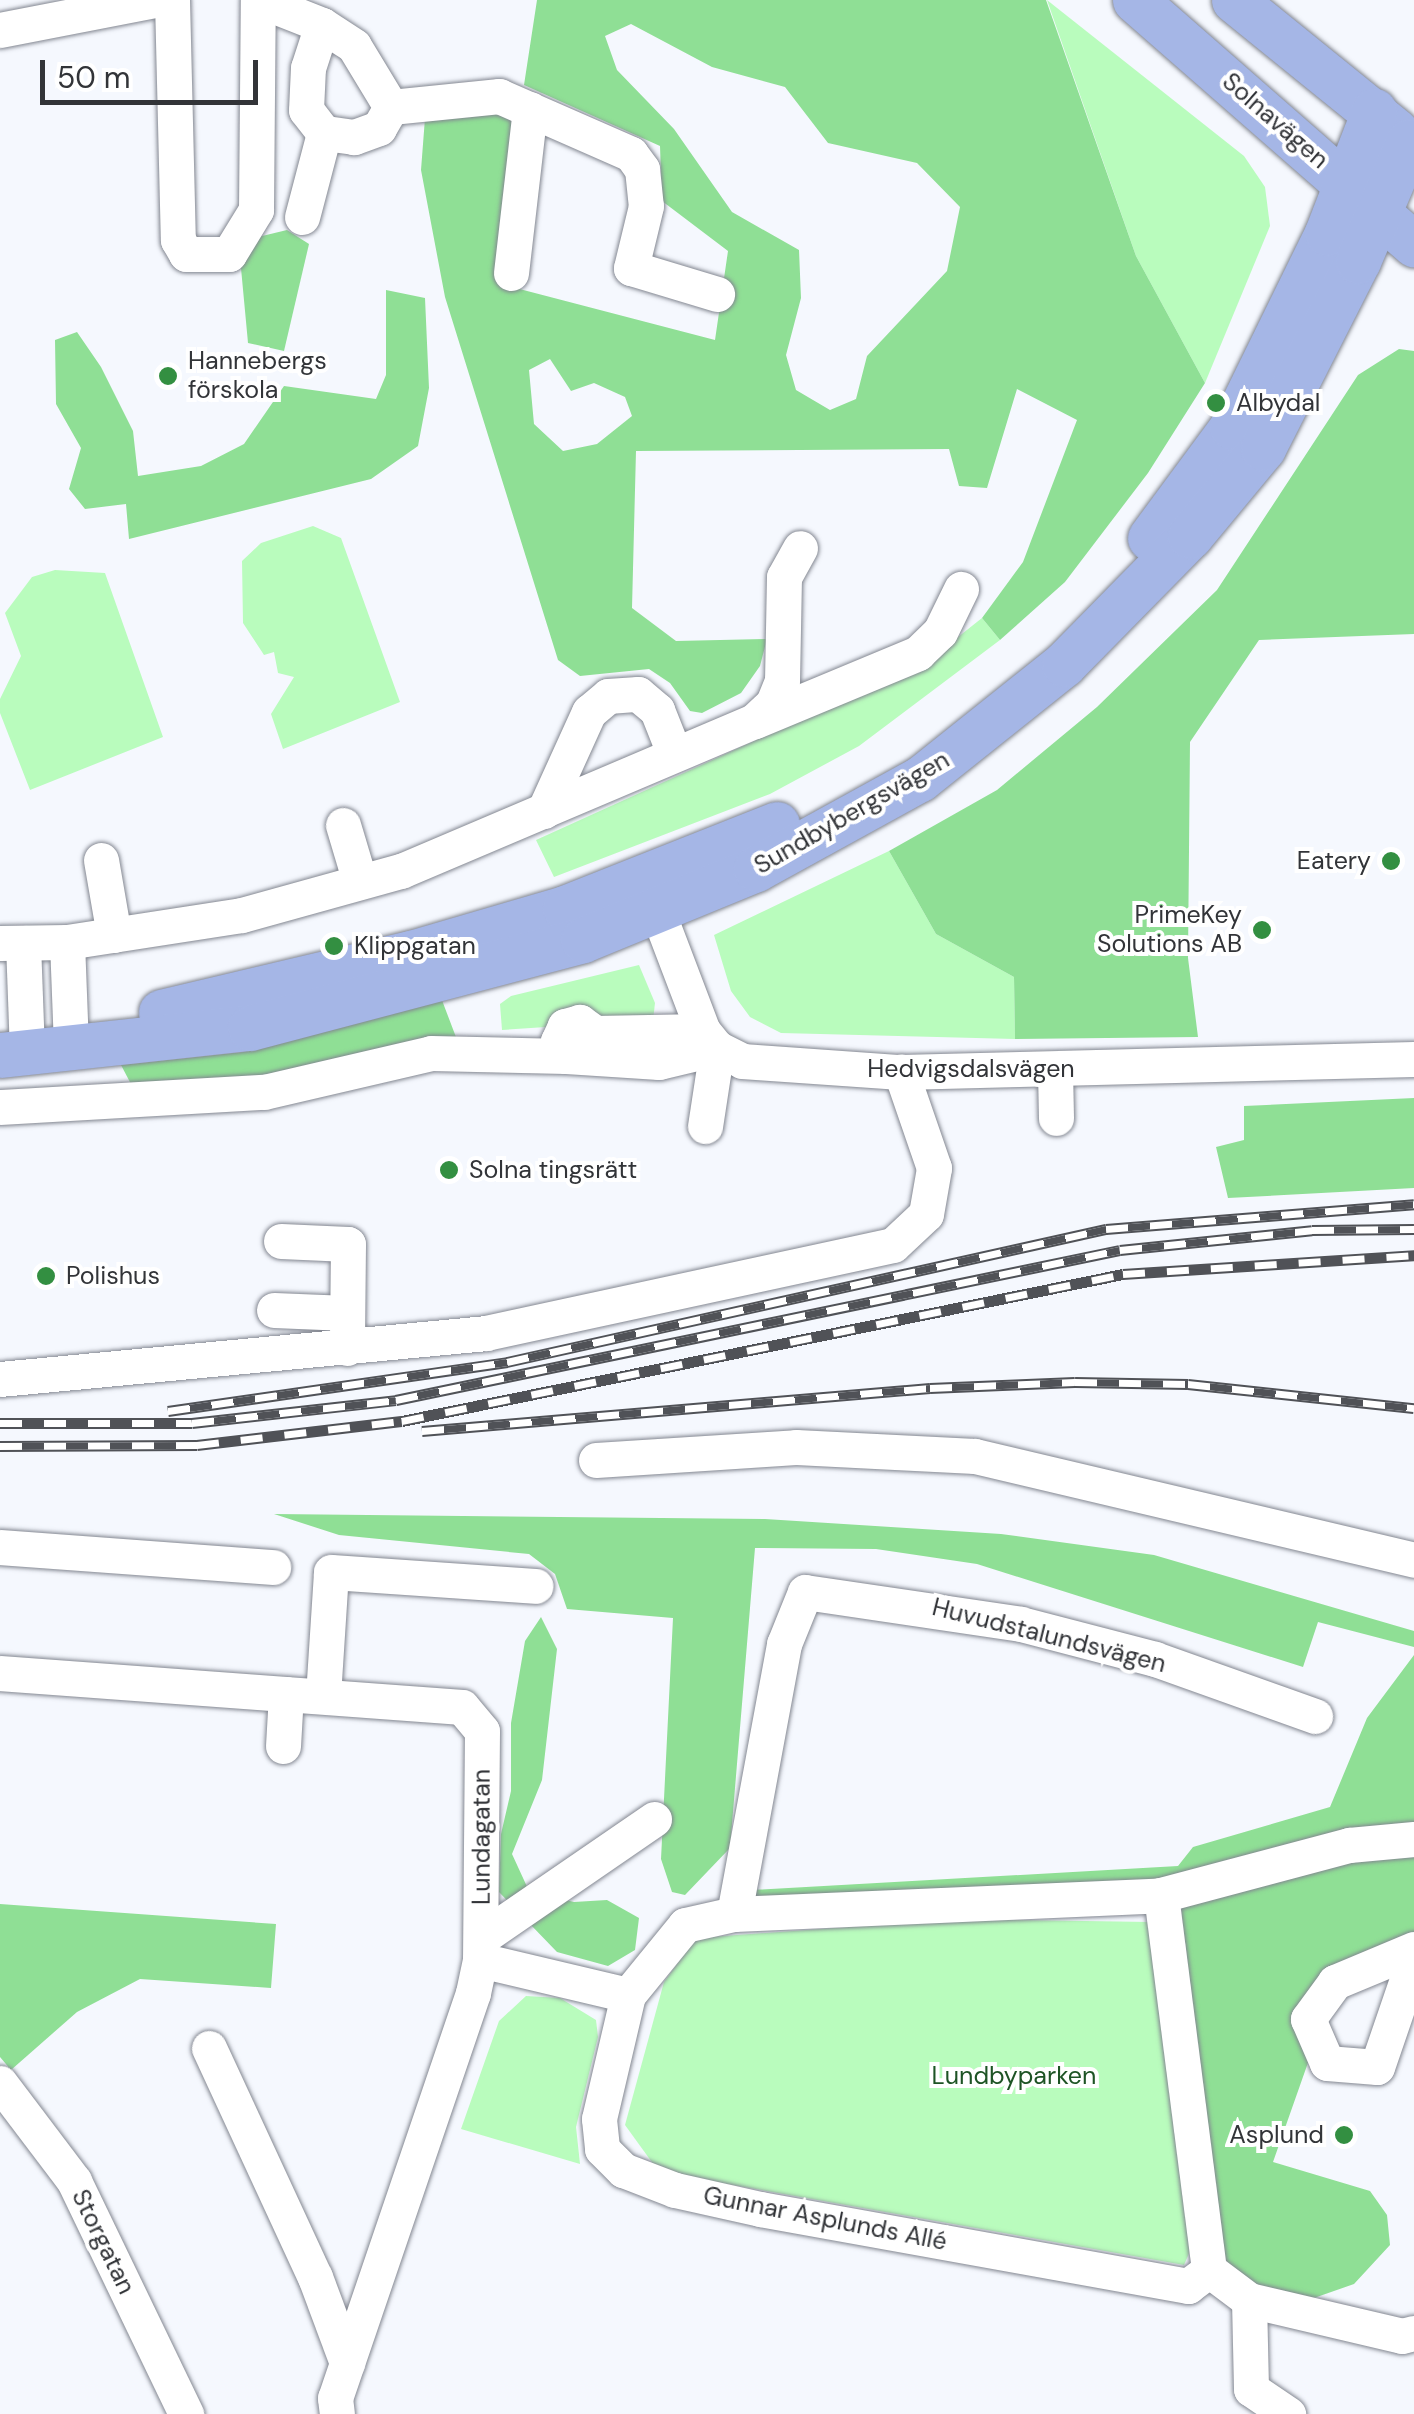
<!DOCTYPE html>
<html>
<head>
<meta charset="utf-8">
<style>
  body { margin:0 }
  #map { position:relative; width:1414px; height:2414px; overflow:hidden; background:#f5f8fe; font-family:"DM Sans",sans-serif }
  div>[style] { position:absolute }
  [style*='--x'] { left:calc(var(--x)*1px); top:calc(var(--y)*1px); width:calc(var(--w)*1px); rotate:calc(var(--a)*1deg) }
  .green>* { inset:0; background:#b9fcbd }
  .forest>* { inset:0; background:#8fdf95 }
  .roads { filter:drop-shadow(0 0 2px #838791) drop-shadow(0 0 2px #838791) }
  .minor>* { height:35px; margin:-17.5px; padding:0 17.5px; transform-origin:17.5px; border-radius:17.5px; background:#fff }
  .major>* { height:45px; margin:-22.5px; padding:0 22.5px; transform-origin:22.5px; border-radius:22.5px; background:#a5b6e6 }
  .rail>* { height:11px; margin-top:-5.5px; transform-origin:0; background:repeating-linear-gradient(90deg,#fff 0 22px,#505257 0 44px); box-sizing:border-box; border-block:2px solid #505257 }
  .dots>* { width:28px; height:28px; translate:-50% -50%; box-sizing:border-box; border:5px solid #fff; border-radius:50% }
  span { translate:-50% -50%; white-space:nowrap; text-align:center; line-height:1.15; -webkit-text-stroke:8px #fff; paint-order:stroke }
  .street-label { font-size:25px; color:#323438 }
  .poi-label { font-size:25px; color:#323438 }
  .left { translate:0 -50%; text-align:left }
  .right { translate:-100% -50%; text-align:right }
  .park-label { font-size:25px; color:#1e5425 }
  .scale { position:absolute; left:40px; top:60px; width:218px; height:45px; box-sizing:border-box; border:5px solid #323438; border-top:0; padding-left:12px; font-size:30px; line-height:35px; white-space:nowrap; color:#323438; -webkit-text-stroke:8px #fff; paint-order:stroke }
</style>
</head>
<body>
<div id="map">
  <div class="green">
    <div style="clip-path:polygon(1047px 0,1244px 156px,1265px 187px,1270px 226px,1205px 383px,1136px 256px)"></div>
    <div style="clip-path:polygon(313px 526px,341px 538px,400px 702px,283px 749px,271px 714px,294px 677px,278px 673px,274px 652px,264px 655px,243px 623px,242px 561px,261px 543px)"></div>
    <div style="clip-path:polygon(55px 570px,105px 573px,163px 737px,30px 790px,0 713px,0 699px,21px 656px,5px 613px,32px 577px)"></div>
    <div style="clip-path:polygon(982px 618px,1000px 640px,859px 746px,770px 794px,554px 877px,536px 840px,924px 664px)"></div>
    <div style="clip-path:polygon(889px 851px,936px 934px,1014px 977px,1015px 1039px,781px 1033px,750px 1017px,731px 991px,714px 935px)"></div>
    <div style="clip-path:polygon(639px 965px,655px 1003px,653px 1020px,502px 1030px,500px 1004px,511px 996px)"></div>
    <div style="clip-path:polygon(958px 1919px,1151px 1922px,1194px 2242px,1184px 2265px,659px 2172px,625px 2125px,664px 1982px,696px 1938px)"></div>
    <div style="clip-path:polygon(526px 1996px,560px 1998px,596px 2020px,598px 2037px,576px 2127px,580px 2164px,461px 2129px,499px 2021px)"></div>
  </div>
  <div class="forest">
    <div style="clip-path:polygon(evenodd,537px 0,1046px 0,1136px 256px,1205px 383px,1148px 473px,1065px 582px,1000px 640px,982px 618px,1023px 562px,1077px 420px,1017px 389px,987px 488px,959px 486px,949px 449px,636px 451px,632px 608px,676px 641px,767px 639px,760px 666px,741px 693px,702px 713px,690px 711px,670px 683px,649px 669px,580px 676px,558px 660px,445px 297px,421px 170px,425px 118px,486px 107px,513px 117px,497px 283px,715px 340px,728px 251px,662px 201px,660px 146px,524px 85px,537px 0,631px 24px,712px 67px,785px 87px,828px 143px,917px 163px,960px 207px,947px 271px,867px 356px,856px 399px,830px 410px,796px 390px,786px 355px,801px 298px,799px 250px,732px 212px,674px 129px,617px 70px,605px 36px,631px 24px,537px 0,550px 359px,571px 391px,594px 383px,625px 397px,632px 416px,597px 444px,563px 451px,534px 424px,529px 370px,550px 359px)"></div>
    <div style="clip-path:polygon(287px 230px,309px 244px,284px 351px,248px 343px,241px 268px,258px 237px)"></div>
    <div style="clip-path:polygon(386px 290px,425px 298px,429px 388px,418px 446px,371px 479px,129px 539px,126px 504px,85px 509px,69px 489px,81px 448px,56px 404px,55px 340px,77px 332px,101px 367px,133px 431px,138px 476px,201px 466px,244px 444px,284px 386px,376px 399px,386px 375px)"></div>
    <div style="clip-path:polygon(1399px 349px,1414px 351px,1414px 634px,1259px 640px,1190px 742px,1188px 958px,1198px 1037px,1015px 1039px,1014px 977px,936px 934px,889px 851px,997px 790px,1097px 707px,1217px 590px,1358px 375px)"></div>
    <div style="clip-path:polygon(440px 995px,459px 1045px,262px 1086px,132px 1086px,121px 1065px,243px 1052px)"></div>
    <div style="clip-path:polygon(1414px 1098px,1414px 1188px,1228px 1198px,1216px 1147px,1244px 1140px,1244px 1106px)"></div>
    <div style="clip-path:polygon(274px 1514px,765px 1519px,1001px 1534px,1154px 1555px,1414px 1631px,1414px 1647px,1318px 1622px,1303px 1667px,977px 1564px,876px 1549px,755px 1548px,730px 1848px,685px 1895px,672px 1892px,661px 1859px,673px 1618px,567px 1609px,555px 1574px,529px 1554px,339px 1535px)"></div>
    <div style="clip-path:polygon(541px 1617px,557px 1649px,542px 1780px,512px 1854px,529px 1891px,574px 1902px,607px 1900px,639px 1918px,635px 1950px,608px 1966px,557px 1952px,499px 1892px,501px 1834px,511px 1791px,511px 1723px,525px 1641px)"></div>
    <div style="clip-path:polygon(1414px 1655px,1414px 1939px,1328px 1975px,1310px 2057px,1273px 2162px,1370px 2191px,1387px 2215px,1390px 2245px,1354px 2284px,1314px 2298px,1262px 2301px,1223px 2259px,1178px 1883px,753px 1905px,752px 1890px,1178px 1866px,1193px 1847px,1330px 1807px,1367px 1718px)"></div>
    <div style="clip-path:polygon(0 1904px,276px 1924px,271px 1988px,140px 1979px,77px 2012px,11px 2070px,0 2057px)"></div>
  </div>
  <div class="roads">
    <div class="minor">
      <div style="--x:172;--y:0;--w:240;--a:88.6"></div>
      <div style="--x:178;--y:240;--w:16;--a:60"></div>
      <div style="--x:186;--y:254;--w:43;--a:0"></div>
      <div style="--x:229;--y:254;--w:52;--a:-58.5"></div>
      <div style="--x:256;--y:210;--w:210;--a:-89.5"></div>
      <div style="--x:259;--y:0;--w:68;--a:21.6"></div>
      <div style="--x:322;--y:25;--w:38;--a:33"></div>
      <div style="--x:354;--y:46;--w:71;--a:58.8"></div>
      <div style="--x:391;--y:107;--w:24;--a:120"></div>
      <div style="--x:379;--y:128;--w:27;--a:160"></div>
      <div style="--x:354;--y:137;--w:30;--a:-172"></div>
      <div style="--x:324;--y:133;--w:29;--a:-128"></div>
      <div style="--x:306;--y:110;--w:42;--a:-87.3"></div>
      <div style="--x:308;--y:68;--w:45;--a:-72"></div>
      <div style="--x:0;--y:30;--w:157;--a:-11"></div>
      <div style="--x:391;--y:107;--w:109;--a:-5.8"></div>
      <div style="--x:499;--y:96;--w:144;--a:23.7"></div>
      <div style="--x:631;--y:154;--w:19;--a:54"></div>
      <div style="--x:642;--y:169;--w:37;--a:84"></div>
      <div style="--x:646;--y:206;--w:64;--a:103.6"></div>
      <div style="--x:631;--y:268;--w:90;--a:16.8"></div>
      <div style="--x:302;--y:217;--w:87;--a:-75.3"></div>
      <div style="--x:511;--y:273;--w:165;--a:-83.4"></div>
      <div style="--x:755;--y:721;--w:177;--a:-22.6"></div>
      <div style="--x:918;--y:653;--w:30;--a:-44"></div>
      <div style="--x:940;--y:632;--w:48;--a:-64"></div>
      <div style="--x:544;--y:811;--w:109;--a:-65.6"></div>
      <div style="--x:589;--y:712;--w:25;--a:-40"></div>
      <div style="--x:608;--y:696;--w:30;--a:-4"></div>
      <div style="--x:638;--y:694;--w:25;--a:40"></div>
      <div style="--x:657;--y:710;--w:46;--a:68.4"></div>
      <div style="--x:343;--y:825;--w:59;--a:73.4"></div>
      <div style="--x:101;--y:860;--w:76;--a:80.2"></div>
      <div style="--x:649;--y:889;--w:152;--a:69.2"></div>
      <div style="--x:703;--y:1031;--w:22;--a:51"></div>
      <div style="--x:717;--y:1048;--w:28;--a:27"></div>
      <div style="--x:742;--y:1061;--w:159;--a:4"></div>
      <div style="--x:901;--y:1072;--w:513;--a:-1.45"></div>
      <div style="--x:67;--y:942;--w:106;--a:87.8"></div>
      <div style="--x:0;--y:943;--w:67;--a:-0.9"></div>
      <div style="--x:67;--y:942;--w:177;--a:-8.8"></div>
      <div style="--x:242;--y:915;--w:165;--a:-15.5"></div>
      <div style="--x:401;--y:871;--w:384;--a:-23"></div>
      <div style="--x:754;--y:721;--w:26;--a:-43"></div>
      <div style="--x:773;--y:703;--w:24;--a:-68"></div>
      <div style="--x:782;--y:681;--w:104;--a:-88.9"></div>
      <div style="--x:784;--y:577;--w:33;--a:-61"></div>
      <div style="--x:23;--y:943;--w:110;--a:87.9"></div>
      <div style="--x:703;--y:1031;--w:108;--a:178.9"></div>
      <div style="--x:595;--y:1033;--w:19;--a:-144"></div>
      <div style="--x:580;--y:1022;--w:16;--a:165"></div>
      <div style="--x:565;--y:1026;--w:17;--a:115"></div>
      <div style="--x:558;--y:1041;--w:17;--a:62"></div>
      <div style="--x:566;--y:1056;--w:93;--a:3.7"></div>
      <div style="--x:659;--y:1062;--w:60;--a:-13.6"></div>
      <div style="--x:717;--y:1048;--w:79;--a:98.7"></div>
      <div style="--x:1055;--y:1070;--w:48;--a:88.8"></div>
      <div style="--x:0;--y:1107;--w:264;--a:-3.3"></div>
      <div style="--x:264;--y:1092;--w:171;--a:-13.1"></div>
      <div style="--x:431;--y:1053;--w:135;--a:1.3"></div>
      <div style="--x:281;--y:1241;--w:67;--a:2.6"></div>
      <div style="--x:348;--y:1244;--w:104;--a:90.6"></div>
      <div style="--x:274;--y:1310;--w:73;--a:2.4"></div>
      <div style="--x:0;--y:1379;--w:488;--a:-5.4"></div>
      <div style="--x:486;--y:1333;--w:416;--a:-12.2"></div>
      <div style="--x:893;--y:1245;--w:45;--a:-43.2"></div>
      <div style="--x:926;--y:1214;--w:47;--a:-80.1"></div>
      <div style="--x:934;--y:1168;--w:102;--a:-109"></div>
      <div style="--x:596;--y:1460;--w:200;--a:-3.7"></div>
      <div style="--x:796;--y:1447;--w:179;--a:2.9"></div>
      <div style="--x:975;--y:1456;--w:451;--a:13.3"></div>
      <div style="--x:0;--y:1547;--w:274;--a:4.2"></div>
      <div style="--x:0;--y:1673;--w:463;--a:4.2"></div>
      <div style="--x:462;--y:1707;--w:31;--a:50"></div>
      <div style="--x:482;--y:1731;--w:229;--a:90.5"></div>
      <div style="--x:480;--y:1960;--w:34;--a:102"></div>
      <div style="--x:473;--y:1993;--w:428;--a:108.8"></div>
      <div style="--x:335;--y:2398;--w:16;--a:83"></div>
      <div style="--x:323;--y:1696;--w:124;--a:-86.3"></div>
      <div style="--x:331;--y:1572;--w:205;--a:3.9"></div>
      <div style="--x:283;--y:1746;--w:52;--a:-86.7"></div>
      <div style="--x:1161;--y:1895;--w:195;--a:-14.9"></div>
      <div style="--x:1349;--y:1845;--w:65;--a:-5.3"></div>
      <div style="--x:734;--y:1914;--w:275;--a:-79.5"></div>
      <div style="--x:784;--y:1644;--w:56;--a:-68"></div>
      <div style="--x:805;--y:1592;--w:218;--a:8.4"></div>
      <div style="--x:1021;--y:1624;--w:138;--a:14.6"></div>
      <div style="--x:1155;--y:1659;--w:170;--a:19.6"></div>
      <div style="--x:481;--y:1938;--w:210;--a:-34.5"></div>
      <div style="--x:1414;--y:1949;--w:86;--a:157.3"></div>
      <div style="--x:1335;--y:1982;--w:46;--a:126.1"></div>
      <div style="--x:1308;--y:2019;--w:48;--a:66.6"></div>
      <div style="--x:1327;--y:2063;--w:50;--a:4.6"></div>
      <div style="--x:1377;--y:2067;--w:114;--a:-71.1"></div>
      <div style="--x:480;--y:1960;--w:152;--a:13.3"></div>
      <div style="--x:628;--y:1995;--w:127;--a:103.2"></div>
      <div style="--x:599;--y:2119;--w:30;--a:84"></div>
      <div style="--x:602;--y:2149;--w:30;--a:45"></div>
      <div style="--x:623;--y:2170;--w:56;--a:21"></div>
      <div style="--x:675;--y:2190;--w:87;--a:12.6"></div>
      <div style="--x:760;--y:2209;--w:435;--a:10.2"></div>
      <div style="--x:1188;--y:2286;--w:26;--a:-37"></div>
      <div style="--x:628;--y:1995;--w:90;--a:-50.8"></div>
      <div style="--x:685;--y:1925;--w:50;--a:-12.7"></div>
      <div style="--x:734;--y:1914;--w:427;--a:-2.5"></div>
      <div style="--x:1161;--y:1895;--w:378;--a:82.7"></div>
      <div style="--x:1209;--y:2270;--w:50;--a:36.9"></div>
      <div style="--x:1249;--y:2300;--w:89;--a:88.7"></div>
      <div style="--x:1251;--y:2389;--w:45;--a:34"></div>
      <div style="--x:209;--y:2048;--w:252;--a:65.2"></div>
      <div style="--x:315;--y:2277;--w:92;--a:69.6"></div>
      <div style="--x:0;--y:2083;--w:123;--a:52.9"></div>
      <div style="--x:74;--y:2181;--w:259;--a:64.3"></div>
      <div style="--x:1249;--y:2300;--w:157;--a:13.2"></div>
      <div style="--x:1402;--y:2336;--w:12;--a:-14"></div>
    </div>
    <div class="major">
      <div style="--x:1135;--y:0;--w:371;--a:41.2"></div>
      <div style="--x:1234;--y:0;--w:208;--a:39"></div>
      <div style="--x:1150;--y:538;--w:138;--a:-53.5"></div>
      <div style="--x:1232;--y:427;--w:216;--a:-63.9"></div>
      <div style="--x:1327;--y:233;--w:131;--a:-68.9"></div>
      <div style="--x:161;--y:1012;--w:257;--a:-13.3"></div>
      <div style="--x:411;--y:953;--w:160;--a:-16.3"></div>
      <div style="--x:565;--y:908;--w:228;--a:-21.6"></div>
      <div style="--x:0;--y:1055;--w:251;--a:-6.2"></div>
      <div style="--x:250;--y:1028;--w:344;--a:-14.8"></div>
      <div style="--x:583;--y:940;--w:187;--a:-22.3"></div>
      <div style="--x:756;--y:869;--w:187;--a:-28.8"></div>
      <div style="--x:920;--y:779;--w:184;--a:-38.6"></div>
      <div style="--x:1064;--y:664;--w:180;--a:-45.5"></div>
      <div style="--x:1190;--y:536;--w:114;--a:-50.3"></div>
      <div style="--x:1263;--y:448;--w:210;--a:-63.1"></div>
      <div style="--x:1358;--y:261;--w:130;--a:-67"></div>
    </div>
  </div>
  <div class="rail">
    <div style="--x:168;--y:1411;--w:343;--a:-8.2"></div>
    <div style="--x:507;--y:1362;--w:614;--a:-12.52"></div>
    <div style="--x:1106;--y:1229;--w:309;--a:-4.6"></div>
    <div style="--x:0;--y:1423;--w:192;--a:0"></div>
    <div style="--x:192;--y:1423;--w:205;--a:-6.4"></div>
    <div style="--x:396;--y:1400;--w:739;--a:-11.71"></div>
    <div style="--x:1120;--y:1250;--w:193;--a:-5.9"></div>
    <div style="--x:1312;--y:1230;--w:102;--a:-0.6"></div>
    <div style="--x:422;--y:1431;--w:510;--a:-4.84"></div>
    <div style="--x:930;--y:1388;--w:145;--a:-2.4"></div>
    <div style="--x:1075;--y:1382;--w:113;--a:1"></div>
    <div style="--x:1188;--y:1384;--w:227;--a:6.1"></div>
    <div style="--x:0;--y:1446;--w:197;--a:-0.3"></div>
    <div style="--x:197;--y:1445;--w:206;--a:-6.7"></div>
    <div style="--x:402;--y:1421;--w:736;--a:-11.52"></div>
    <div style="--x:1123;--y:1274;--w:292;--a:-3.7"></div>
  </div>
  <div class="dots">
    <div style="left:168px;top:376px;background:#338f41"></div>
    <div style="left:1216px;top:403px;background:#338f41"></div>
    <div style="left:1391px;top:861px;background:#338f41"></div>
    <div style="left:1262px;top:930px;background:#338f41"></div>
    <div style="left:334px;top:946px;background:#338f41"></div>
    <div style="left:449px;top:1170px;background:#338f41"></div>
    <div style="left:46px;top:1276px;background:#338f41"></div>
    <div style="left:1344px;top:2135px;background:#338f41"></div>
  </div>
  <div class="street-label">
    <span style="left:1275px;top:121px;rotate:41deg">Solnavägen</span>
    <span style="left:852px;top:813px;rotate:-30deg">Sundbybergsvägen</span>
    <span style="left:971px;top:1069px">Hedvigsdalsvägen</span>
    <span style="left:1049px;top:1636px;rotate:14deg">Huvudstalundsvägen</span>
    <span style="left:482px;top:1837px;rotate:-90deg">Lundagatan</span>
    <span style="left:825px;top:2219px;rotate:11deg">Gunnar Asplunds Allé</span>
    <span style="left:103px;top:2242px;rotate:64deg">Storgatan</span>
  </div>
  <div class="poi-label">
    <span class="left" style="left:188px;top:376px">Hannebergs<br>förskola</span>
    <span class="left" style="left:1236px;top:403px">Albydal</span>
    <span class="right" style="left:1371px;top:861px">Eatery</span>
    <span class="right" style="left:1242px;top:930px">PrimeKey<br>Solutions AB</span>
    <span class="left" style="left:354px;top:946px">Klippgatan</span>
    <span class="left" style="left:469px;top:1170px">Solna tingsrätt</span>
    <span class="left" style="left:66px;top:1276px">Polishus</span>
    <span class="right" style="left:1324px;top:2135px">Asplund</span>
  </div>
  <div class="park-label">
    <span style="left:1014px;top:2076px">Lundbyparken</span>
  </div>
  <div class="scale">50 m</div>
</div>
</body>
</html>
